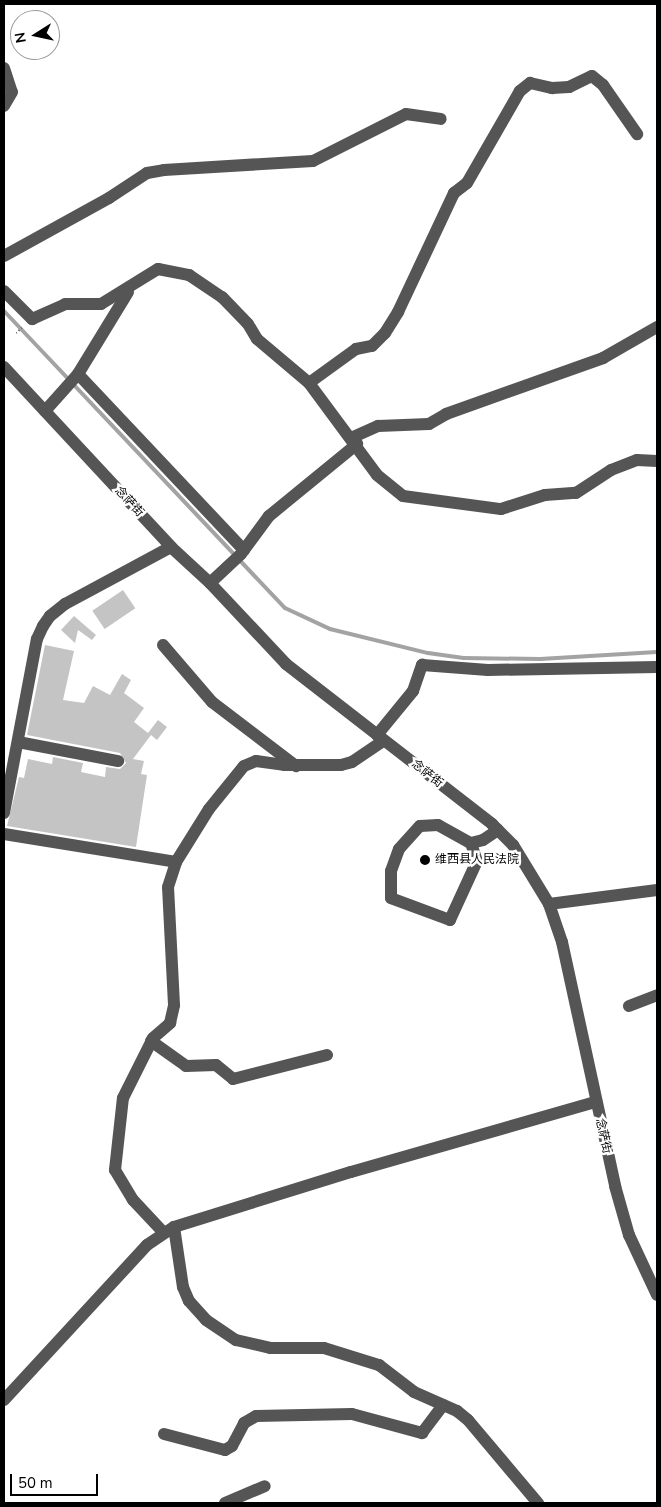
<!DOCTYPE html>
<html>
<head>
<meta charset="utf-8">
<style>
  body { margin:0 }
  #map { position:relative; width:661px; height:1507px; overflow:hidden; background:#fff; font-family:"Nunito Sans","Noto Sans SC",sans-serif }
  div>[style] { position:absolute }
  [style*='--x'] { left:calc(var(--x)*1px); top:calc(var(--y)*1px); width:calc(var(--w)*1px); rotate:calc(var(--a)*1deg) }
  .stream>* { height:4px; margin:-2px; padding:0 2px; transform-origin:2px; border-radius:2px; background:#a3a3a3 }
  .building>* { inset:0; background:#c4c4c4; transform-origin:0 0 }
  .path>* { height:2px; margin-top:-1px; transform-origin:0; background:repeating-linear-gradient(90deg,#777 0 1px,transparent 0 3.5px) }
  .minor>* { height:12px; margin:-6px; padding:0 6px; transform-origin:6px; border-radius:6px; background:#555 }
  .dots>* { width:14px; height:14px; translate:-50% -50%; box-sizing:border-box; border:2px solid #fff; border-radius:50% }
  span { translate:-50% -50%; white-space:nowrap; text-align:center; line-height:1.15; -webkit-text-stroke:5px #fff; paint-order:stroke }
  .street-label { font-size:12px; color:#000 }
  .poi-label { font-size:12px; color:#000 }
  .left { translate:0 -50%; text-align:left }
  .frame { position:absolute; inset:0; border:5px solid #000; pointer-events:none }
  .north { position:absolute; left:10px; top:10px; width:50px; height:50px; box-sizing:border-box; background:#fff; border:1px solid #999; border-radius:50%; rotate:260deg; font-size:14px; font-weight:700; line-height:20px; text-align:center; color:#000 }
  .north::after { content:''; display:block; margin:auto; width:18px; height:22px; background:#000; clip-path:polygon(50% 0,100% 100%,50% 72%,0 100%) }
  .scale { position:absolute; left:10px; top:1474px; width:88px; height:22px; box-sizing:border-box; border:2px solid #000; border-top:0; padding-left:6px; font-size:15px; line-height:18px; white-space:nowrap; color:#000; -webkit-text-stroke:4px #fff; paint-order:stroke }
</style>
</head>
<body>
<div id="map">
  <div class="stream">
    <div style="--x:4;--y:311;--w:409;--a:46.6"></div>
    <div style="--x:285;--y:608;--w:50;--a:25"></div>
    <div style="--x:330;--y:629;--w:101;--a:13.8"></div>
    <div style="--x:428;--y:653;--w:36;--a:8"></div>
    <div style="--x:464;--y:658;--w:76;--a:0.8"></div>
    <div style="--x:540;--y:659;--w:117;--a:-3.4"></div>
  </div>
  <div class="building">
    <div style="left:123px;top:590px;width:22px;height:37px;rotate:56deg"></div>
    <div style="clip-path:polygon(74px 616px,96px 635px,92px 640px,78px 630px,75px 643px,61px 630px)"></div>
    <div style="clip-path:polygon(45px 645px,74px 651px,63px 700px,84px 703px,93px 686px,110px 695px,122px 674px,131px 680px,124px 693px,144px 708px,134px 722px,148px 733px,158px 720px,167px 727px,157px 740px,151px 735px,133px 759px,144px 761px,141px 774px,147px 775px,136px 847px,7px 826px,19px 777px,24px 778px,28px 759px,52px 764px,53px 757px,83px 763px,81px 772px,105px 777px,106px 767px,120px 769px,126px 763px,120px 753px,27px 735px)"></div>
  </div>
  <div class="path">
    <div style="--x:16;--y:333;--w:9;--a:-41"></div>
  </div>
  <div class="minor">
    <div style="--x:4;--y:68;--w:25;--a:72"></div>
    <div style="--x:12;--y:92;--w:16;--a:120"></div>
    <div style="--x:4;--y:256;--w:120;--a:-28.9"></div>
    <div style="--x:109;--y:198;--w:45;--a:-33.3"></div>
    <div style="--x:147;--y:173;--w:17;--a:-10"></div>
    <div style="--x:164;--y:170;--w:149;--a:-3.5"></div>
    <div style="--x:313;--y:161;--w:104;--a:-26.8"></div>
    <div style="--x:406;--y:114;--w:35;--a:8"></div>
    <div style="--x:4;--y:291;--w:40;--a:45"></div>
    <div style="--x:32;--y:319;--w:36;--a:-24"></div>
    <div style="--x:65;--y:304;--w:36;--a:0"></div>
    <div style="--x:101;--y:304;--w:67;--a:-31.6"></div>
    <div style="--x:158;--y:269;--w:32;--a:11"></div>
    <div style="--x:189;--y:275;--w:40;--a:34"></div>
    <div style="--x:222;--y:297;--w:37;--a:46"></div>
    <div style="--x:248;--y:324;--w:17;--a:59"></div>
    <div style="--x:257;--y:339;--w:68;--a:40.2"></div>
    <div style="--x:309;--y:383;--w:114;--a:53.5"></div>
    <div style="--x:377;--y:475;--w:33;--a:39"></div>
    <div style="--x:403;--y:496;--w:99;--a:7.6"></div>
    <div style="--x:501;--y:509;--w:46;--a:-17.7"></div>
    <div style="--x:545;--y:495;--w:31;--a:-4"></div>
    <div style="--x:576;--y:493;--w:42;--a:-33.3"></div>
    <div style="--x:611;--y:470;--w:28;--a:-21"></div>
    <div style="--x:637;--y:460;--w:20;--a:3"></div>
    <div style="--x:4;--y:367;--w:246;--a:47.1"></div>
    <div style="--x:171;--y:547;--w:53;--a:42.7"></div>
    <div style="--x:210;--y:583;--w:111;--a:46.8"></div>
    <div style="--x:286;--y:664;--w:261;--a:37.8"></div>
    <div style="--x:492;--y:824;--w:30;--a:45"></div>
    <div style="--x:513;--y:845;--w:69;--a:58.6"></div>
    <div style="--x:549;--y:904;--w:40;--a:71.1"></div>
    <div style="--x:562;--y:942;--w:250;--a:77.7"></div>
    <div style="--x:615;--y:1186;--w:51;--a:74.1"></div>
    <div style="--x:629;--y:1235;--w:66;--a:65"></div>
    <div style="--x:78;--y:374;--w:242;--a:46.7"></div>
    <div style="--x:309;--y:383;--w:58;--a:-35.9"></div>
    <div style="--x:356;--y:349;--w:16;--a:-11"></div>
    <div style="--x:372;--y:346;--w:18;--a:-45"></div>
    <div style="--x:385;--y:333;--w:25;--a:-58"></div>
    <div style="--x:398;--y:312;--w:132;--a:-64.8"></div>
    <div style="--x:454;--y:193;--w:16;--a:-38"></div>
    <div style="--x:467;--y:183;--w:106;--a:-60.1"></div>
    <div style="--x:520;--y:91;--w:13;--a:-39"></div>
    <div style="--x:530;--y:83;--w:23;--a:13"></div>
    <div style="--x:552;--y:88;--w:17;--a:-3"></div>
    <div style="--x:569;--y:87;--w:25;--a:-26"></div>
    <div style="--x:592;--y:76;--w:14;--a:39"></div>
    <div style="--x:603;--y:85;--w:60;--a:55.2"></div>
    <div style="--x:45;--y:411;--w:50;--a:-48.3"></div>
    <div style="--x:78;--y:374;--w:96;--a:-58.6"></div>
    <div style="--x:351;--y:438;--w:30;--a:-24"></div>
    <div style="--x:378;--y:426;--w:51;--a:-2.2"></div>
    <div style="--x:429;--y:424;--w:20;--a:-30"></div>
    <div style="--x:446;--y:414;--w:167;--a:-19.6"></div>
    <div style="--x:603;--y:358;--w:62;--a:-29.9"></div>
    <div style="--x:210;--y:583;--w:42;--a:-43.1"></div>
    <div style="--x:241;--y:554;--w:47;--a:-53.6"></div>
    <div style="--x:269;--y:516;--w:114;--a:-39.3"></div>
    <div style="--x:163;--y:645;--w:75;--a:49.3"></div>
    <div style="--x:212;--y:702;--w:106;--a:37.3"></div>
    <div style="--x:377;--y:735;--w:57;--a:-50.7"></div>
    <div style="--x:413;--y:691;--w:28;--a:-71"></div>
    <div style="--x:422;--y:665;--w:66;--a:4.3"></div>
    <div style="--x:488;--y:670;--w:169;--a:-1"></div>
    <div style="--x:18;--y:742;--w:102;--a:10.8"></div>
    <div style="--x:4;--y:813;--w:177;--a:-79.3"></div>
    <div style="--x:37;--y:639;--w:14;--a:-65"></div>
    <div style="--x:43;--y:626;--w:12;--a:-55"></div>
    <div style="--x:50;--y:616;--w:19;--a:-39"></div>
    <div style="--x:65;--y:604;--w:120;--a:-28.3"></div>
    <div style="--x:4;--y:834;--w:174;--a:9.2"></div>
    <div style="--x:471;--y:843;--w:19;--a:72"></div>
    <div style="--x:477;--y:861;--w:65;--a:114.6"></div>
    <div style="--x:450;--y:920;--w:63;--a:-159.6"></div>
    <div style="--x:391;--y:898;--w:27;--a:-90"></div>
    <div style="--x:391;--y:871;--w:23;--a:-70"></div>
    <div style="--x:399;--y:849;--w:31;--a:-48"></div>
    <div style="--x:420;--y:826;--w:18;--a:-3"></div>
    <div style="--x:438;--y:825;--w:38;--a:29"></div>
    <div style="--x:471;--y:843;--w:12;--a:-14"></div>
    <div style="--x:483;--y:840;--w:18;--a:-34"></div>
    <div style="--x:549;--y:904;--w:109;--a:-7.4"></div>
    <div style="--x:629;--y:1006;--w:30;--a:-21"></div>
    <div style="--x:151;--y:1041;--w:43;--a:35.5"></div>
    <div style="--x:186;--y:1066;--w:30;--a:-2"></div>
    <div style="--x:216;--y:1065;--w:22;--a:39"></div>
    <div style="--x:233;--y:1079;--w:97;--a:-14.3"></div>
    <div style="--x:174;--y:1227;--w:61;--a:81.5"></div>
    <div style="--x:183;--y:1287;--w:15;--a:67"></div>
    <div style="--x:189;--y:1301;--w:25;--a:48"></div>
    <div style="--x:206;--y:1320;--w:36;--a:34"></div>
    <div style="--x:236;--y:1340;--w:35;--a:13"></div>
    <div style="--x:270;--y:1348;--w:54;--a:0"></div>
    <div style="--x:324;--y:1348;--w:58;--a:17.2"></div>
    <div style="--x:379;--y:1365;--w:44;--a:37.6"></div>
    <div style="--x:414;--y:1392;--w:47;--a:23.8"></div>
    <div style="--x:457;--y:1411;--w:14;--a:39"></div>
    <div style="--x:468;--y:1420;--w:109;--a:49.9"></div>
    <div style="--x:164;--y:1233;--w:45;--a:-133.2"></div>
    <div style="--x:133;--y:1200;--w:35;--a:-121"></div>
    <div style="--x:115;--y:1170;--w:72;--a:-83.7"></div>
    <div style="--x:123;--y:1098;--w:67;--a:-63.4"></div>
    <div style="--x:153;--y:1038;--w:23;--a:-41"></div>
    <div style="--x:170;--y:1023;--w:18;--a:-77"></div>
    <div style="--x:174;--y:1005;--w:118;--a:-92.9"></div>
    <div style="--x:168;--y:887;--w:26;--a:-72"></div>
    <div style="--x:176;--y:862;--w:62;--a:-58.1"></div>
    <div style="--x:209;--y:809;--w:55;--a:-50.9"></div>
    <div style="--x:244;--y:766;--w:13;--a:-23"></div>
    <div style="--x:256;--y:761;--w:28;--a:8"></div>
    <div style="--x:284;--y:765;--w:57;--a:0"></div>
    <div style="--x:341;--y:765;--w:11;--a:-15"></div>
    <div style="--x:352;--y:762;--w:37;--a:-34"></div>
    <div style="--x:4;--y:1400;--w:211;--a:-47.3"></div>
    <div style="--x:147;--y:1245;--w:32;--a:-34"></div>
    <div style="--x:174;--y:1227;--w:185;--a:-17.3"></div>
    <div style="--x:351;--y:1172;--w:254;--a:-16"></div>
    <div style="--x:164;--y:1434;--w:63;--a:14.7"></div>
    <div style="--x:225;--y:1450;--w:8;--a:-30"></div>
    <div style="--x:232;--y:1446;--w:26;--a:-62"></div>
    <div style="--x:244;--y:1423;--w:14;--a:-30"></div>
    <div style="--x:256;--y:1416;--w:96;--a:-1.2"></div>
    <div style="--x:352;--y:1414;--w:73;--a:15.2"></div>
    <div style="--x:422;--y:1433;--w:35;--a:-53"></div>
    <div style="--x:225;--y:1503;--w:43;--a:-23"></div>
  </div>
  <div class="dots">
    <div style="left:425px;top:860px;background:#000"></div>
  </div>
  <div class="street-label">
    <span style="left:129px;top:502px;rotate:47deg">念萨街</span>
    <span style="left:427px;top:774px;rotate:38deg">念萨街</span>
    <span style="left:603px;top:1136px;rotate:77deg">念萨街</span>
  </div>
  <div class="poi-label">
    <span class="left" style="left:435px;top:860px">维西县人民法院</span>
  </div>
  <div class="frame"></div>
  <div class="north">N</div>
  <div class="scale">50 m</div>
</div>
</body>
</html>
